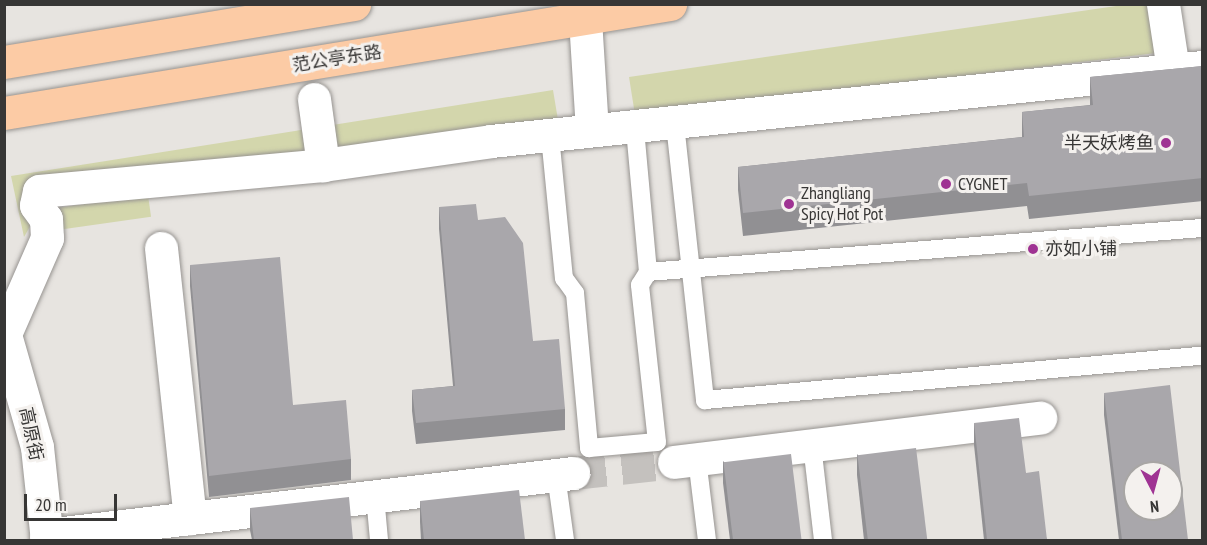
<!DOCTYPE html>
<html>
<head>
<meta charset="utf-8">
<style>
  body { margin:0 }
  #map { position:relative; width:1207px; height:545px; overflow:hidden; background:#e7e4e0; font-family:"PT Sans Narrow","Noto Sans SC",sans-serif }
  div>[style] { position:absolute }
  [style*='--x'] { left:calc(var(--x)*1px); top:calc(var(--y)*1px); width:calc(var(--w)*1px); rotate:calc(var(--a)*1deg) }
  .green>* { inset:0; background:#d3d6ac; transform-origin:0 0 }
  .minor-tunnel>* { height:33px; margin-top:-16.5px; transform-origin:0; background:repeating-linear-gradient(90deg,#c4c1be 0 33px,transparent 0 49px) }
  .roads { filter:drop-shadow(0 0 2px #979491) drop-shadow(0 0 2px #979491) }
  .service>* { height:18px; margin:-9px; padding:0 9px; transform-origin:9px; border-radius:9px; background:#fff }
  .minor>* { height:33px; margin:-16.5px; padding:0 16.5px; transform-origin:16.5px; border-radius:16.5px; background:#fff }
  .tertiary>* { height:33px; margin:-16.5px; padding:0 16.5px; transform-origin:16.5px; border-radius:16.5px; background:#fff }
  .primary>* { height:33px; margin:-16.5px; padding:0 16.5px; transform-origin:16.5px; border-radius:16.5px; background:#fccba5 }
  .wall>* { inset:0; background:#919093 }
  .building>* { inset:0; background:#a9a7ab; transform-origin:0 0 }
  .dots>* { width:16px; height:16px; translate:-50% -50%; box-sizing:border-box; border:3px solid #f4f1ee; border-radius:50% }
  span { translate:-50% -50%; white-space:nowrap; text-align:center; line-height:1.15; -webkit-text-stroke:6px #f4f1ee; paint-order:stroke }
  .street-label { font-size:18px; color:#373635 }
  .poi-label { font-size:18px; color:#373635 }
  .right { translate:-100% -50%; text-align:right }
  .left { translate:0 -50%; text-align:left }
  .frame { position:absolute; inset:0; border:6px solid #373635; pointer-events:none }
  .north { position:absolute; left:1123px; top:461px; width:60px; height:60px; box-sizing:border-box; background:#f4f1ee; border:2px solid #a8a6a4; border-radius:50%; rotate:174deg; font-size:16px; font-weight:700; line-height:24px; text-align:center; color:#373635 }
  .north::after { content:''; display:block; margin:auto; width:21px; height:27px; background:#9f3393; clip-path:polygon(50% 0,100% 100%,50% 72%,0 100%) }
  .scale { position:absolute; left:24px; top:494px; width:93px; height:27px; box-sizing:border-box; border:3px solid #373635; border-top:0; padding-left:8px; font-size:18px; line-height:21px; white-space:nowrap; color:#373635; -webkit-text-stroke:4px #f4f1ee; paint-order:stroke }
</style>
</head>
<body>
<div id="map">
  <div class="green">
    <div style="clip-path:polygon(1123px 5px,1162px 5px,1165px 52px,635px 115px,629px 77px)"></div>
    <div style="clip-path:polygon(553px 90px,558px 120px,27px 186px,33px 221px,24px 237px,11px 176px)"></div>
    <div style="left:148px;top:195px;width:22px;height:89px;rotate:82deg"></div>
  </div>
  <div class="minor-tunnel">
    <div style="--x:573;--y:473;--w:102;--a:-6.2"></div>
  </div>
  <div class="roads">
    <div class="service">
      <div style="--x:675;--y:124;--w:278;--a:83.8"></div>
      <div style="--x:705;--y:400;--w:499;--a:-5.1"></div>
      <div style="--x:550;--y:136;--w:143;--a:84.4"></div>
      <div style="--x:564;--y:278;--w:19;--a:54"></div>
      <div style="--x:575;--y:293;--w:156;--a:84.8"></div>
      <div style="--x:589;--y:448;--w:68;--a:-5"></div>
      <div style="--x:657;--y:442;--w:158;--a:-96.2"></div>
      <div style="--x:640;--y:285;--w:15;--a:-58"></div>
      <div style="--x:648;--y:272;--w:145;--a:-95.2"></div>
      <div style="--x:648;--y:272;--w:556;--a:-4.54"></div>
      <div style="--x:812;--y:445;--w:96;--a:83.4"></div>
      <div style="--x:697;--y:459;--w:82;--a:83"></div>
      <div style="--x:556;--y:475;--w:66;--a:82.1"></div>
      <div style="--x:375;--y:496;--w:44;--a:84.8"></div>
    </div>
    <div class="minor">
      <div style="--x:1163;--y:4;--w:66;--a:81.3"></div>
      <div style="--x:585;--y:19;--w:111;--a:86.4"></div>
      <div style="--x:314;--y:99;--w:67;--a:82.2"></div>
      <div style="--x:161;--y:248;--w:272;--a:83.9"></div>
      <div style="--x:5;--y:334;--w:105;--a:-66.4"></div>
      <div style="--x:47;--y:238;--w:19;--a:-93"></div>
      <div style="--x:46;--y:219;--w:17;--a:-126"></div>
      <div style="--x:36;--y:205;--w:14;--a:-78"></div>
      <div style="--x:39;--y:191;--w:285;--a:-5.2"></div>
      <div style="--x:323;--y:165;--w:170;--a:-8.1"></div>
      <div style="--x:491;--y:141;--w:715;--a:-5.94"></div>
      <div style="--x:674;--y:462;--w:369;--a:-6.9"></div>
      <div style="--x:46;--y:535;--w:531;--a:-6.71"></div>
    </div>
    <div class="tertiary">
      <div style="--x:4;--y:331;--w:121;--a:74.1"></div>
      <div style="--x:37;--y:447;--w:94;--a:83.9"></div>
    </div>
    <div class="primary">
      <div style="--x:4;--y:62;--w:355;--a:-9.4"></div>
      <div style="--x:4;--y:113;--w:675;--a:-9.29"></div>
    </div>
  </div>
  <div class="wall">
    <div style="clip-path:polygon(1203px 66px,1203px 201px,1029px 219px,1027px 206px,743px 236px,738px 190px,738px 167px,1022px 137px,1022px 112px,1090px 105px,1090px 77px)"></div>
    <div style="clip-path:polygon(439px 207px,478px 220px,533px 341px,565px 409px,565px 430px,416px 444px,412px 411px,412px 390px,453px 386px,439px 229px)"></div>
    <div style="clip-path:polygon(190px 265px,293px 405px,351px 459px,351px 480px,209px 497px,190px 286px)"></div>
    <div style="clip-path:polygon(1104px 393px,1188px 540px,1119px 540px,1104px 415px)"></div>
    <div style="clip-path:polygon(974px 423px,1026px 473px,1047px 540px,984px 540px,974px 445px)"></div>
    <div style="clip-path:polygon(857px 454px,927px 540px,864px 540px,857px 475px)"></div>
    <div style="clip-path:polygon(723px 461px,801px 540px,730px 540px,723px 483px)"></div>
    <div style="clip-path:polygon(420px 501px,525px 540px,421px 540px,420px 522px)"></div>
    <div style="clip-path:polygon(250px 508px,353px 540px,252px 540px,250px 530px)"></div>
  </div>
  <div class="building">
    <div style="clip-path:polygon(1203px 66px,1203px 178px,1029px 196px,1027px 183px,743px 213px,738px 167px,1024px 137px,1022px 112px,1093px 105px,1090px 77px)"></div>
    <div style="clip-path:polygon(476px 204px,478px 220px,505px 217px,523px 243px,533px 341px,559px 339px,565px 409px,416px 423px,412px 390px,455px 386px,439px 207px)"></div>
    <div style="clip-path:polygon(280px 257px,293px 405px,346px 400px,351px 459px,209px 476px,190px 265px)"></div>
    <div style="clip-path:polygon(evenodd,1170px 385px,1188px 540px,1122px 540px,1104px 393px,1170px 385px,1135px 473px,1171px 473px,1171px 509px,1135px 509px,1135px 473px)"></div>
    <div style="clip-path:polygon(1019px 418px,1026px 473px,1039px 471px,1047px 540px,987px 540px,974px 423px)"></div>
    <div style="left:916px;top:448px;width:93px;height:59px;rotate:83deg"></div>
    <div style="left:791px;top:454px;width:87px;height:68px;rotate:83deg"></div>
    <div style="clip-path:polygon(519px 490px,525px 540px,424px 540px,420px 501px)"></div>
    <div style="clip-path:polygon(349px 497px,353px 540px,254px 540px,250px 508px)"></div>
  </div>
  <div class="dots">
    <div style="left:1166px;top:143px;background:#9f3393"></div>
    <div style="left:946px;top:184px;background:#9f3393"></div>
    <div style="left:789px;top:204px;background:#9f3393"></div>
    <div style="left:1033px;top:249px;background:#9f3393"></div>
  </div>
  <div class="street-label">
    <span style="left:337px;top:59px;rotate:-9deg">范公亭东路</span>
    <span style="left:31px;top:434px;rotate:78deg">高原街</span>
  </div>
  <div class="poi-label">
    <span class="right" style="left:1154px;top:143px">半天妖烤鱼</span>
    <span class="left" style="left:958px;top:184px">CYGNET</span>
    <span class="left" style="left:801px;top:204px">Zhangliang<br>Spicy Hot Pot</span>
    <span class="left" style="left:1045px;top:249px">亦如小铺</span>
  </div>
  <div class="frame"></div>
  <div class="north">N</div>
  <div class="scale">20 m</div>
</div>
</body>
</html>
